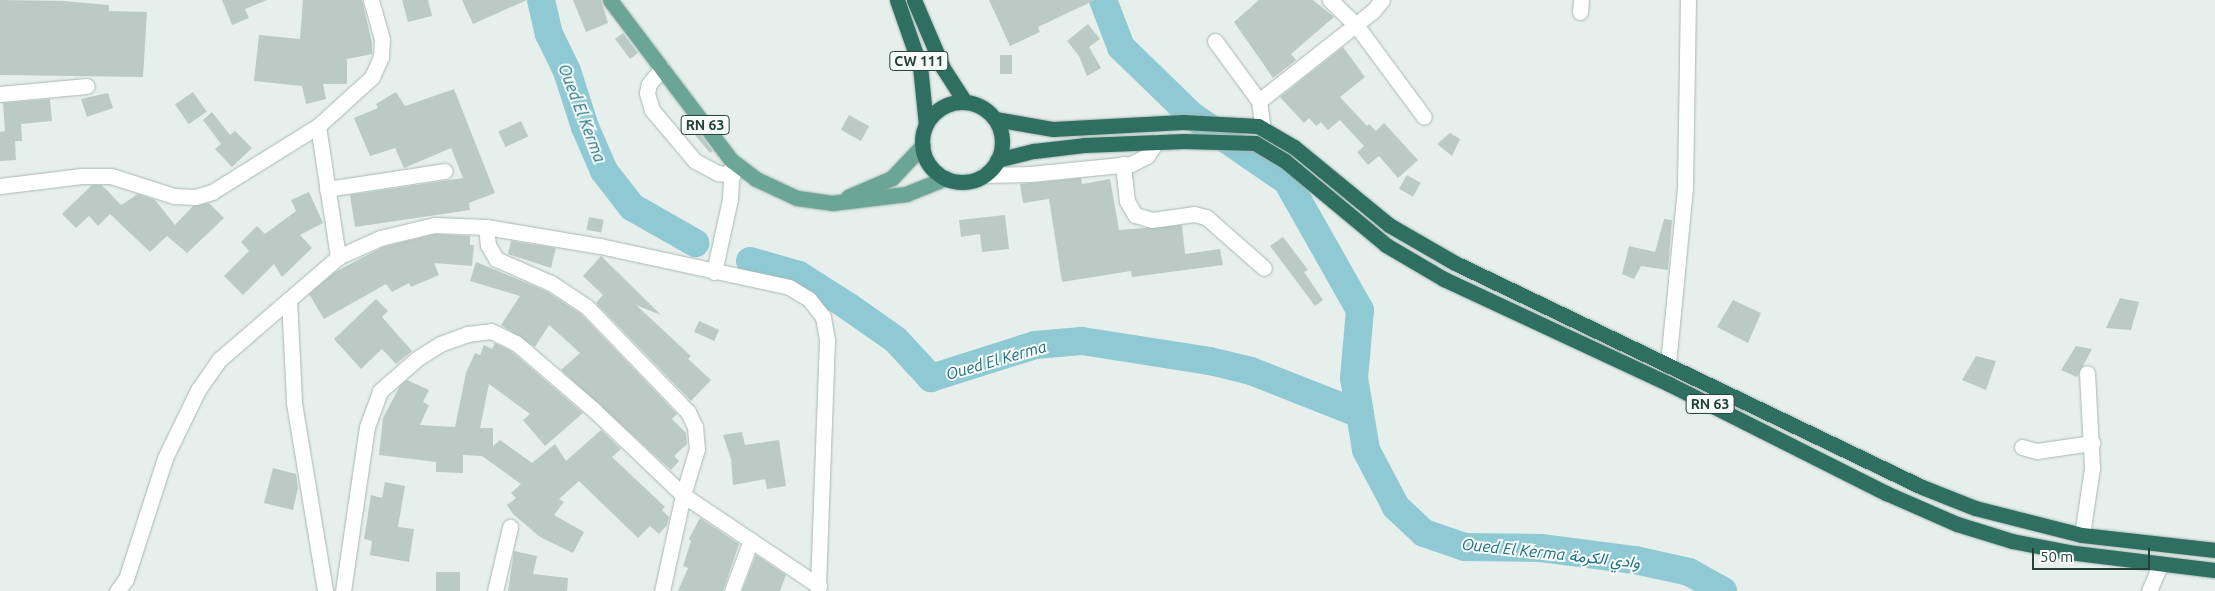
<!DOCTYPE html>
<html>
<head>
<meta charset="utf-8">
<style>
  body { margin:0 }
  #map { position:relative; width:2215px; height:591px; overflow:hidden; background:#e6efeb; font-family:Ubuntu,Vazirmatn,sans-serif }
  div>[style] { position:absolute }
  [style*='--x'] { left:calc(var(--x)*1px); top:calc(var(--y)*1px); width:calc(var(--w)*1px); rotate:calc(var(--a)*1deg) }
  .river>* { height:28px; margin:-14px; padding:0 14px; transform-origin:14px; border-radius:14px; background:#8ec9d4 }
  .building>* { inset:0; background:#bbcac4; transform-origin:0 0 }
  .roads { filter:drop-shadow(0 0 1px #a8b8b2) drop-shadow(0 0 1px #a8b8b2) }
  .minor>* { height:15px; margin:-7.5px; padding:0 7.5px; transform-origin:7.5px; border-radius:7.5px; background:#fff }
  .major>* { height:15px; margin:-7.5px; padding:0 7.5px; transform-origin:7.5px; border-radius:7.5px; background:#6aa596 }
  .highway>* { height:15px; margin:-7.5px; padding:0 7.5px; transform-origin:7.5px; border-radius:7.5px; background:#2f6f62 }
  .highway>.ring { margin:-7.5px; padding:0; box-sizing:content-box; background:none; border:15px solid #2f6f62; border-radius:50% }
  span { translate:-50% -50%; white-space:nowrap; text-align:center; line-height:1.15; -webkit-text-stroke:4px #f7fbf9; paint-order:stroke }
  .shield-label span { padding:1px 4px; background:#f7fbf9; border:1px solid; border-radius:4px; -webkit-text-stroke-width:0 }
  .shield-label { font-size:14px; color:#24423a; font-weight:700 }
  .water-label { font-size:16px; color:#1c6f80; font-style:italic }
  .scale { position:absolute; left:2032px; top:548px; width:118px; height:22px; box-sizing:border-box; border:2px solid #24423a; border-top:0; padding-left:6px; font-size:15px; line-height:18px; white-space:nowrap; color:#24423a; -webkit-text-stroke:4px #f7fbf9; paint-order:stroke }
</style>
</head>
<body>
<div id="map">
  <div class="river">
    <div style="--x:541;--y:0;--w:35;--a:77"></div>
    <div style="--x:549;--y:34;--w:41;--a:64.1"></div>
    <div style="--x:567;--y:71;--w:59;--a:72.2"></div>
    <div style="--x:585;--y:127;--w:48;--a:66.6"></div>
    <div style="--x:604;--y:171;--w:46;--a:52.1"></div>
    <div style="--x:632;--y:207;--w:73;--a:29.7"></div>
    <div style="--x:1103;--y:0;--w:50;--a:69"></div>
    <div style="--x:1121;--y:47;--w:98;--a:44.2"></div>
    <div style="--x:1191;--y:115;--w:116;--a:34.5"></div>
    <div style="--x:1287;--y:181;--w:148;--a:60.5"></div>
    <div style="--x:1360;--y:310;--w:68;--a:95"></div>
    <div style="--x:1354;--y:378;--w:73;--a:80.5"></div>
    <div style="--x:1366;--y:450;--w:64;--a:62.2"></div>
    <div style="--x:1396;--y:507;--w:38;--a:43"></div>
    <div style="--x:1424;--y:533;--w:43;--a:18.9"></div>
    <div style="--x:1465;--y:547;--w:76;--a:0.8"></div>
    <div style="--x:1541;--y:548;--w:95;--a:7.3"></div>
    <div style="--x:1635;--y:560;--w:55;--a:12.5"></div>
    <div style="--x:1689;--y:572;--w:39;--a:29"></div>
    <div style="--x:750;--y:261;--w:51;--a:15.9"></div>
    <div style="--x:799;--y:275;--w:59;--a:32.6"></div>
    <div style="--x:849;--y:307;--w:57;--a:35.1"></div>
    <div style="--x:896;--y:340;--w:52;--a:47.4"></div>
    <div style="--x:931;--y:378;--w:109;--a:-17.6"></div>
    <div style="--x:1035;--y:345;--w:47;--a:-4.9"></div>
    <div style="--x:1082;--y:341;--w:130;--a:8.9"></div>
    <div style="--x:1210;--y:361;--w:42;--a:13.7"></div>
    <div style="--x:1251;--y:371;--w:117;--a:21.5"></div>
  </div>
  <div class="building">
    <div style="clip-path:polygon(0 0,63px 1px,109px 5px,109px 11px,147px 12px,143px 77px,0 75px)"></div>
    <div style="clip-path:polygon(222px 0,267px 0,245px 9px,249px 18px,232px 25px)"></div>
    <div style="clip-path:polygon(303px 0,362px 0,372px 43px,372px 54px,347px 59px,347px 84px,323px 84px,326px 99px,306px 104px,302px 86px,254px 81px,259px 35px,300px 39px)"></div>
    <div style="clip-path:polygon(402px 0,428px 0,432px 16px,408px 22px)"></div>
    <div style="clip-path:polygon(462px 0,527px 0,473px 24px)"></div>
    <div style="clip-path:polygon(573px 0,601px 0,608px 23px,586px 32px)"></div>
    <div style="clip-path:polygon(989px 0,1095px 0,1038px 27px,1040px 32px,1010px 46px)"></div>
    <div style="clip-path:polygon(1259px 0,1313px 0,1334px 17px,1291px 54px,1296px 60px,1273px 78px,1234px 22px)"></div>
    <div style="clip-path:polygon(1088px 24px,1100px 39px,1089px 47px,1101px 68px,1087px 76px,1079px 56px,1067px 41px)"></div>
    <div style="left:623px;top:33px;width:25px;height:10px;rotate:53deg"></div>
    <div style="clip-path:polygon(1343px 47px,1365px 77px,1340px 97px,1367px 126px,1369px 124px,1376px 131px,1384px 123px,1418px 160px,1398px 178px,1379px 156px,1368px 165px,1357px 152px,1364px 146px,1340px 120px,1328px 130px,1321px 122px,1316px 126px,1309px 118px,1304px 123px,1280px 97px)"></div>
    <div style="left:1000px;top:55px;width:12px;height:19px"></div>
    <div style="clip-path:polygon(454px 89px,495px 193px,469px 203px,470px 210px,355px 227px,350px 195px,463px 178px,451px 148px,404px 168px,395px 148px,370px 156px,354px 118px,378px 108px,376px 104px,396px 92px,405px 106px)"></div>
    <div style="left:193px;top:92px;width:24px;height:22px;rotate:55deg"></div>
    <div style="clip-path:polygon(108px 93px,113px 108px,87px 117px,81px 99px)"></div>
    <div style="clip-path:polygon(50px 99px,52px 121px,21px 124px,22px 141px,15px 141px,16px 160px,0 161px,0 132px,5px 131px,3px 103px)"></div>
    <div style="clip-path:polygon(212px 112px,230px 135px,235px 131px,252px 148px,232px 167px,215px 149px,221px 144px,203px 120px)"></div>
    <div style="left:849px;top:115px;width:23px;height:17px;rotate:29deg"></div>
    <div style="left:521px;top:121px;width:17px;height:25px;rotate:65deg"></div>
    <div style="clip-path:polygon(690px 121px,713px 151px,710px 153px,686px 124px)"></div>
    <div style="clip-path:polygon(1450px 133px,1460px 139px,1452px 156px,1437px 144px)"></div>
    <div style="left:1407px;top:175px;width:16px;height:16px;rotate:30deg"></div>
    <div style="clip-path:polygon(1081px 178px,1082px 184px,1110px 179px,1119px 230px,1182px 225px,1185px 254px,1220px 249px,1223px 265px,1132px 277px,1131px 271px,1062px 282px,1049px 199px,1023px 203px,1020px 184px)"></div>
    <div style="clip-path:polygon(92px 185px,102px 185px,121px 205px,138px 194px,155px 200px,175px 225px,193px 206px,209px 203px,224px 218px,187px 253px,167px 236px,150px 252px,110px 214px,98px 226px,89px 216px,76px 228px,62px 214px)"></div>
    <div style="clip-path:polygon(309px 192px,323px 223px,300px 235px,312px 248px,282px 277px,274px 264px,243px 295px,224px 276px,249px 251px,241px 242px,257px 226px,265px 234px,296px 211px,291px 200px)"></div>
    <div style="clip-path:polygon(1005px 215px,1009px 249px,982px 252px,980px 234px,961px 237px,959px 220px)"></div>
    <div style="left:589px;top:217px;width:15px;height:13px;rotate:11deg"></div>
    <div style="clip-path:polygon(1664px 219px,1672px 220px,1668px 270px,1641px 266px,1634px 279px,1622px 274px,1629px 246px,1655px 252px)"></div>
    <div style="clip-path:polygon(435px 234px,470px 236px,470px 245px,474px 245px,472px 266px,434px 263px,439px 275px,411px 287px,409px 283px,392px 292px,386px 284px,324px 319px,309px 294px,335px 272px,383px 247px)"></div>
    <div style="clip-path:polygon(1283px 237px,1308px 270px,1304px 272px,1323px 300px,1315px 306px,1270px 246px)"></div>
    <div style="clip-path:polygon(511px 241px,556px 248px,551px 268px,508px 254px)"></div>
    <div style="clip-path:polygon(601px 256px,661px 315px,636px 305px,691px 356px,688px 359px,711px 380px,691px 401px,596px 303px,603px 295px,583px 276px)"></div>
    <div style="clip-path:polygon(476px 262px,546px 291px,581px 314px,677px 414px,672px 419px,686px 433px,687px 444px,674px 456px,679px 461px,671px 470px,561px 370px,580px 353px,549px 325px,535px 347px,501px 325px,520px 296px,470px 281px)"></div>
    <div style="clip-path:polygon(2120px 298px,2139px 302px,2131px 330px,2106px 328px)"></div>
    <div style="clip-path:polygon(376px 299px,388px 311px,382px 317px,412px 351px,396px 364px,382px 349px,361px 369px,334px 339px)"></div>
    <div style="clip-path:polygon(1733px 300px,1761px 313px,1748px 343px,1717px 327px)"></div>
    <div style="left:699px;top:321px;width:22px;height:12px;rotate:24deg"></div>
    <div style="clip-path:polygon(495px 343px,511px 351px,583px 413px,545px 446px,523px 420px,530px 414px,489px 384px,480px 428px,493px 428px,493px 446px,500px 440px,532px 463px,555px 444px,566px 461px,601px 430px,621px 449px,612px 457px,665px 507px,662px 510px,669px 517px,667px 525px,659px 534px,650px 526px,638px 538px,579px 481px,559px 499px,564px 502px,554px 515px,584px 532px,573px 553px,540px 537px,513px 514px,507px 505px,516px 498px,511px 493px,521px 484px,482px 456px,463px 455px,463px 473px,436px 472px,436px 462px,379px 455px,383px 418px,400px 386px,407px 380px,429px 390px,423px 402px,429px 405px,420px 425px,455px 427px,466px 373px,475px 353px,480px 355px,484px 345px,492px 349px)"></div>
    <div style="clip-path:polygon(2076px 346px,2092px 349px,2077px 377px,2061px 370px)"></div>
    <div style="clip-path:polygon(1976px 356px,1996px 361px,1986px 390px,1962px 380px)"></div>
    <div style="clip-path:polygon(742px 432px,745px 445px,779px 440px,786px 486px,767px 489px,765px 479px,733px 485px,731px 459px,723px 435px)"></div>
    <div style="clip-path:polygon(273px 468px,296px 474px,298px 488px,293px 510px,264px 503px)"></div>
    <div style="clip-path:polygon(385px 482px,405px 486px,398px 527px,414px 529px,409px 562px,370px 555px,372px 541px,364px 539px,371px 495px,382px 498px)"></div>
    <div style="clip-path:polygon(700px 518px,739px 544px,723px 591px,678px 591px,688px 568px,683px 566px,691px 541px,689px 539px)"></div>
    <div style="clip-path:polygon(514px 551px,537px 556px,533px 574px,568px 578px,567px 591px,508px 591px)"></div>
    <div style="clip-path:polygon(756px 555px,786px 575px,780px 591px,742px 591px)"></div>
    <div style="left:436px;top:572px;width:24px;height:19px"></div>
  </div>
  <div class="roads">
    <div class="minor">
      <div style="--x:1330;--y:0;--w:36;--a:44"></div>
      <div style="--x:1356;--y:25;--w:114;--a:53.5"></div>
      <div style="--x:1580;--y:12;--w:12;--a:-85"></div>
      <div style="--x:1215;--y:41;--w:74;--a:53.7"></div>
      <div style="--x:1259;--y:101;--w:27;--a:82"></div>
      <div style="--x:662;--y:68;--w:21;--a:129"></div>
      <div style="--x:649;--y:84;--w:9;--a:103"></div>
      <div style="--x:647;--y:93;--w:18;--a:74"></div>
      <div style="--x:652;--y:110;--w:67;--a:49.9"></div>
      <div style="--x:695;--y:161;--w:26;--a:28"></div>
      <div style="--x:718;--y:173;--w:15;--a:8"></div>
      <div style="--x:0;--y:94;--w:87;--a:-5.3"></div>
      <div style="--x:1259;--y:101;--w:145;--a:-38.3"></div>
      <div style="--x:1373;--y:11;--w:14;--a:-51"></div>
      <div style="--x:318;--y:126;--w:133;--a:81.3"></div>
      <div style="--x:1123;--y:164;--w:37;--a:84"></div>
      <div style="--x:1127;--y:201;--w:16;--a:60"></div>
      <div style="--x:1135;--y:215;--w:18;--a:16"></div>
      <div style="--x:1152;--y:220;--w:42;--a:-8.1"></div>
      <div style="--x:1194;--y:214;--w:12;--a:14"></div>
      <div style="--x:1206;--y:217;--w:77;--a:41.3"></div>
      <div style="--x:984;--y:175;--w:46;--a:-1.2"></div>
      <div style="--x:1030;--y:174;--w:101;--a:-5.7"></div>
      <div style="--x:1131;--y:164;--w:18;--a:-27"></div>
      <div style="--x:1147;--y:156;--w:17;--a:-57"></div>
      <div style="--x:0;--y:186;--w:82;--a:-7"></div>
      <div style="--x:81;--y:176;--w:30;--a:0"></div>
      <div style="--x:111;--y:176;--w:66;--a:17.6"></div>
      <div style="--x:174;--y:196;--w:21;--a:3"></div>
      <div style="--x:195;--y:197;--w:18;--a:-16"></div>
      <div style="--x:212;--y:192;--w:125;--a:-31.9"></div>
      <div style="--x:318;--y:126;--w:73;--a:-42.2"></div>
      <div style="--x:372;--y:77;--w:22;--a:-66"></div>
      <div style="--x:381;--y:57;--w:18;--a:-87"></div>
      <div style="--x:382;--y:39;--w:41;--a:-105.8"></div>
      <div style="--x:327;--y:189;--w:119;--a:-8.7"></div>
      <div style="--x:486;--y:227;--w:18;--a:84"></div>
      <div style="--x:488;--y:245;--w:16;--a:60"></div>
      <div style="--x:496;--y:259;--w:60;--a:23.6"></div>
      <div style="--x:551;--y:283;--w:43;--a:33.7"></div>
      <div style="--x:587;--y:307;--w:146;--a:46.1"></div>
      <div style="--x:688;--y:412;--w:17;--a:65"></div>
      <div style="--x:695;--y:427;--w:22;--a:85"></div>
      <div style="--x:697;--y:449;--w:48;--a:106.9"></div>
      <div style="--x:683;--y:495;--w:98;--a:102.3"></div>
      <div style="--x:714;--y:272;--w:75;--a:-77.6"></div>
      <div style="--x:730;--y:199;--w:34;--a:-87"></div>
      <div style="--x:289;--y:299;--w:104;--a:87.2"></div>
      <div style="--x:294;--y:403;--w:191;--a:80.6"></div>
      <div style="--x:1668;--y:364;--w:177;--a:-84.5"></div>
      <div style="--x:1685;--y:188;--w:188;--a:-89.1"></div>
      <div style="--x:2022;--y:447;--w:16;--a:15"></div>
      <div style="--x:2037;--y:451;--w:56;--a:-8.3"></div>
      <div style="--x:2082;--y:535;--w:68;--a:-81.5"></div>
      <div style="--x:2092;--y:468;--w:95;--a:-93"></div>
      <div style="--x:117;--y:591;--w:15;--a:-53"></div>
      <div style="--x:126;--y:579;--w:127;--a:-72.1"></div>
      <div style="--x:165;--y:458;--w:76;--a:-64.1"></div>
      <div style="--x:198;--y:390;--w:38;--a:-55"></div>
      <div style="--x:220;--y:359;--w:156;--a:-40.8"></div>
      <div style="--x:338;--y:257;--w:46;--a:-24.3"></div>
      <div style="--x:380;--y:238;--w:56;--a:-13.5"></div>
      <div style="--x:434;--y:225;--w:52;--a:2.2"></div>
      <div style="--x:486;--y:227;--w:116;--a:9.5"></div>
      <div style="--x:600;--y:246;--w:193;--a:12.2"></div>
      <div style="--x:789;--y:287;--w:23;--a:31"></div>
      <div style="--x:809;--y:299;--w:23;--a:52"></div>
      <div style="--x:823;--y:317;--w:23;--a:80"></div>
      <div style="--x:827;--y:340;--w:251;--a:92.1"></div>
      <div style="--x:343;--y:591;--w:166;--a:-81.7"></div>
      <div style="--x:367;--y:427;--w:38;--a:-70"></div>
      <div style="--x:380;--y:391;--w:50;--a:-41"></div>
      <div style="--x:418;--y:358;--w:26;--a:-32"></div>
      <div style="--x:440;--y:344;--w:29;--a:-20"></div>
      <div style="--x:467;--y:334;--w:24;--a:-7"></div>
      <div style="--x:491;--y:331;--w:28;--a:26"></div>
      <div style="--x:516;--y:343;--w:103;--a:40.7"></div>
      <div style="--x:594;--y:410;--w:123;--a:43.7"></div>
      <div style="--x:683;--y:495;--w:164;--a:33.8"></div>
      <div style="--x:495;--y:591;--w:66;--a:-76.8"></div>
      <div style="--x:732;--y:591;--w:54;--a:-69.6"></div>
      <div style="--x:2149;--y:591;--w:28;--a:-67"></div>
    </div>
    <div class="major">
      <div style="--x:610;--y:0;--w:201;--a:52.9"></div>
      <div style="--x:731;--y:160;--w:31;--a:37"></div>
      <div style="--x:756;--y:179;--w:45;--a:24.9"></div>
      <div style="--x:797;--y:198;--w:35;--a:8"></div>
      <div style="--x:832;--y:203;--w:75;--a:-6.9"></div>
      <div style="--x:906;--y:194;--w:43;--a:-21.8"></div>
      <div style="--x:848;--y:197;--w:48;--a:-23.4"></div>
      <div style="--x:892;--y:178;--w:45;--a:-46.8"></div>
    </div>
    <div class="highway">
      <div style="--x:897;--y:0;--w:70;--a:70.8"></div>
      <div style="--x:920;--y:66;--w:59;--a:84.2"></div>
      <div style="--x:914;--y:0;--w:74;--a:66.9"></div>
      <div style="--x:943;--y:68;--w:40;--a:57.1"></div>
      <div class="ring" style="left:922px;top:102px;width:65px;height:65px"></div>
      <div style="--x:995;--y:119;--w:59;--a:9.8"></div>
      <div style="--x:1053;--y:129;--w:130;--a:-3.1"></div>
      <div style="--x:1183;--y:122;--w:75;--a:3.1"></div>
      <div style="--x:1258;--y:126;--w:42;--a:30.3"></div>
      <div style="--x:1294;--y:147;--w:123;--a:39.4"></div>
      <div style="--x:1389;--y:225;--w:76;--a:29.9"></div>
      <div style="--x:1455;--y:263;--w:518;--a:25.63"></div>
      <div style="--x:1922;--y:487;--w:57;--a:21.6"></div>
      <div style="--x:1975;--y:508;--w:110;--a:14.2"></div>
      <div style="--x:2082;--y:535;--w:134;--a:6.4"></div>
      <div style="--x:997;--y:160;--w:38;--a:-14"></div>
      <div style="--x:1034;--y:151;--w:50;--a:-6.8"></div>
      <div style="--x:1084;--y:145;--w:100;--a:-2.3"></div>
      <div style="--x:1184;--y:141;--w:71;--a:1.6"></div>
      <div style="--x:1255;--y:143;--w:35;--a:31"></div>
      <div style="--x:1285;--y:161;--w:131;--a:39.7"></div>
      <div style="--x:1386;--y:245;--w:67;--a:30.4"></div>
      <div style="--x:1444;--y:279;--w:248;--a:25"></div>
      <div style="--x:1669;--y:384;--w:243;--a:26.7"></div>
      <div style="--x:1886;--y:493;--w:77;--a:23.6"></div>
      <div style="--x:1957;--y:524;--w:58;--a:17.2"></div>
      <div style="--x:2012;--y:541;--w:57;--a:11.1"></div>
      <div style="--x:2068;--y:552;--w:148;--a:7"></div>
    </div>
  </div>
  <div class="shield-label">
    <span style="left:919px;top:61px">CW 111</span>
    <span style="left:705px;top:125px">RN 63</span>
    <span style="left:1710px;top:404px">RN 63</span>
  </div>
  <div class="water-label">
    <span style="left:582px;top:113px;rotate:69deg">Oued El Kerma</span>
    <span style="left:996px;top:360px;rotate:-16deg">Oued El Kerma</span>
    <span style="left:1551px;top:553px;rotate:6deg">Oued El Kerma وادي الكرمة</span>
  </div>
  <div class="scale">50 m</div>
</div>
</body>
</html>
